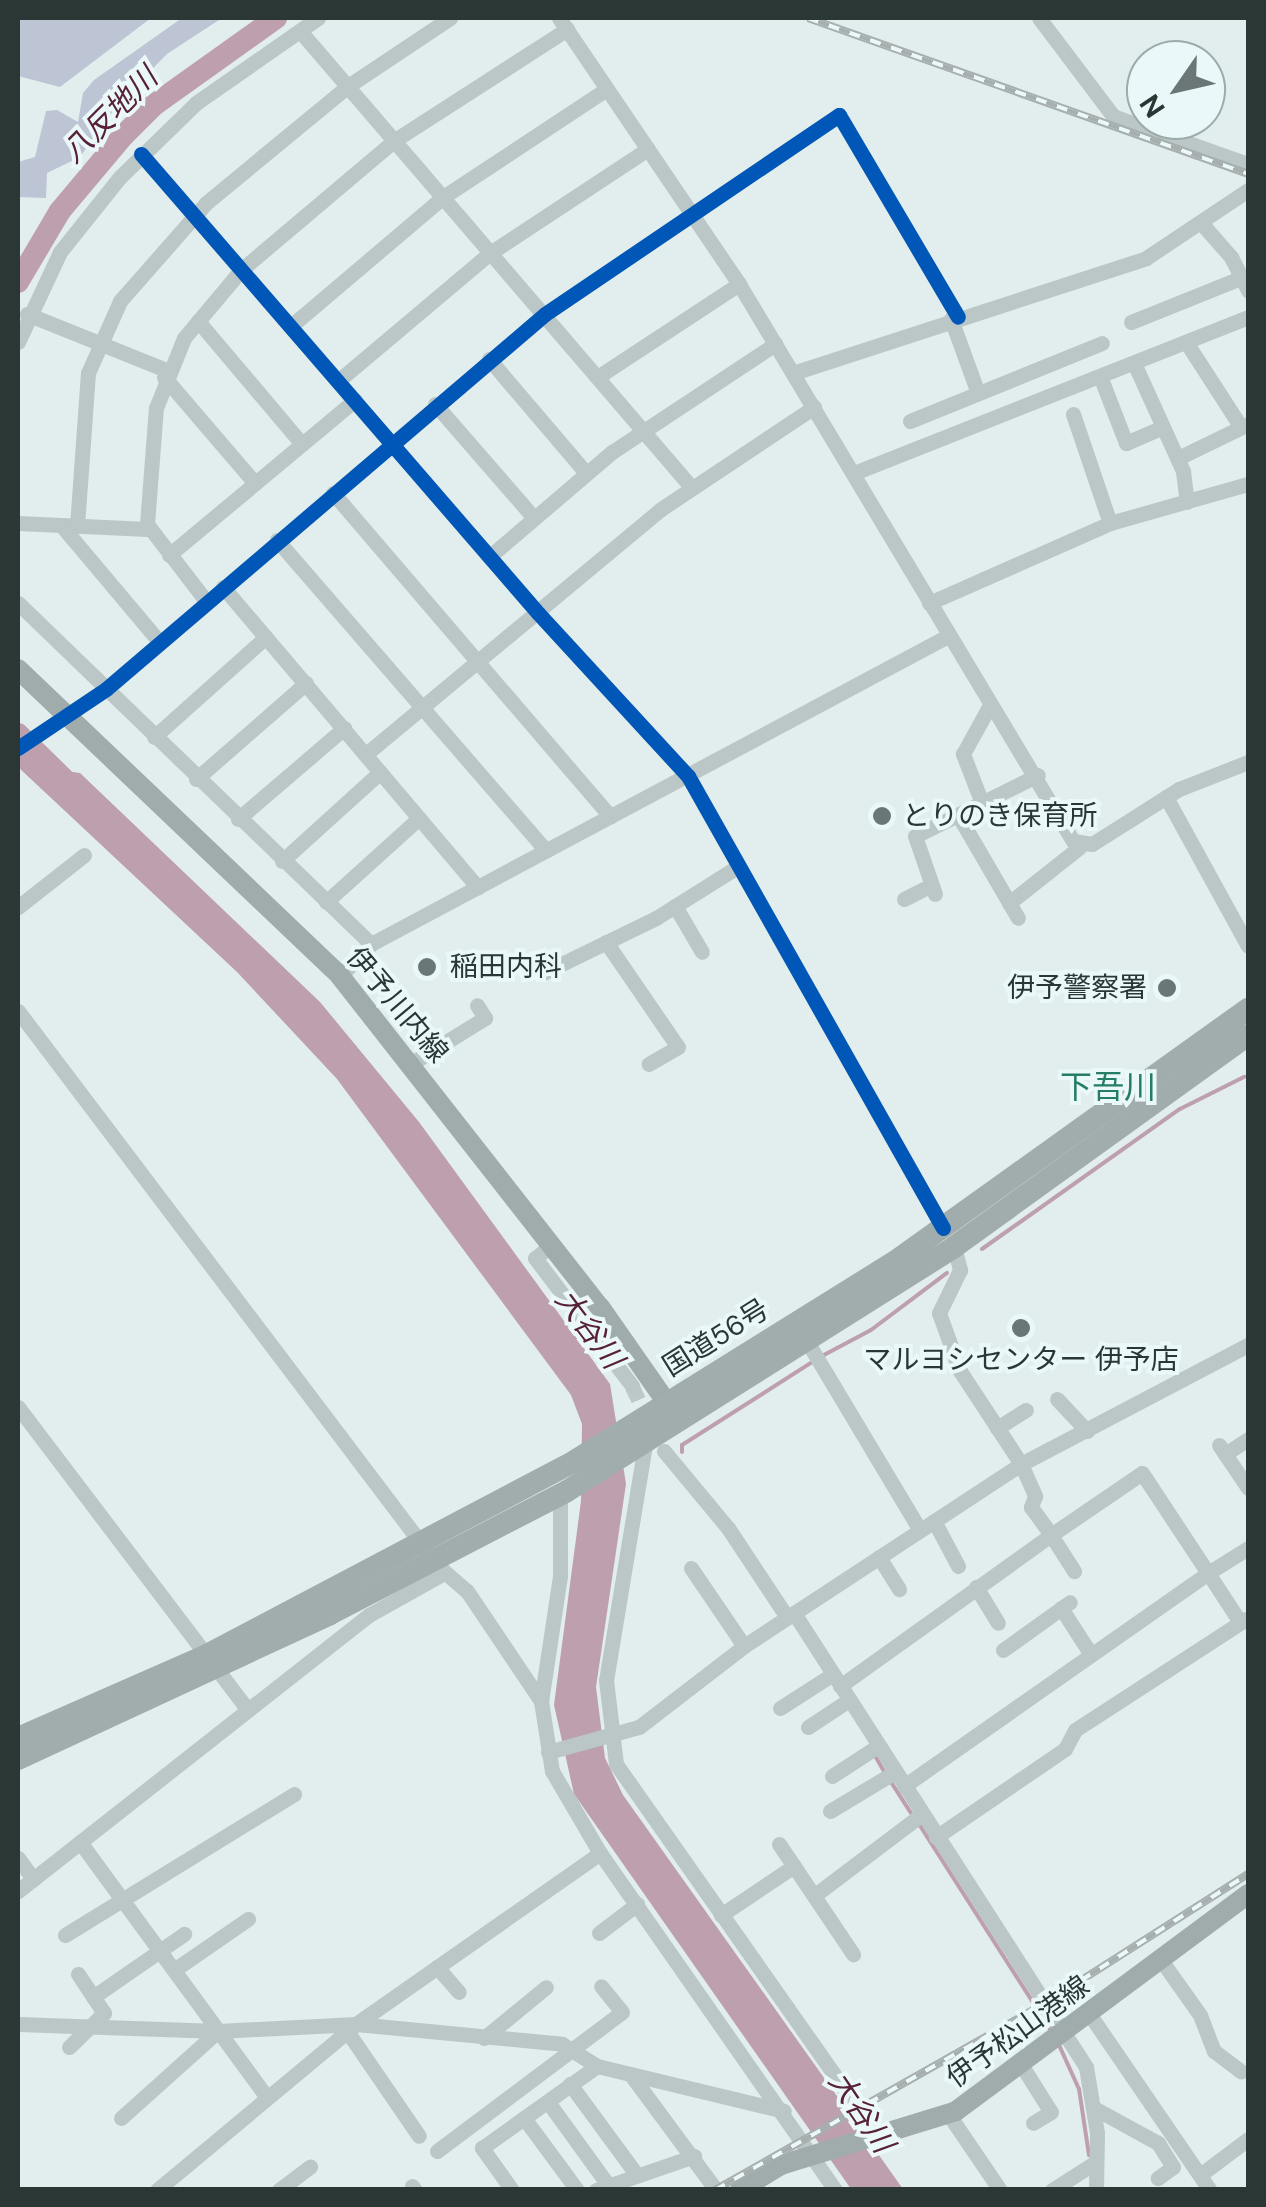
<!DOCTYPE html>
<html>
<head>
<meta charset="utf-8">
<style>
  body { margin:0 }
  #map { position:relative; width:1266px; height:2207px; overflow:hidden; background:#e2edee; font-family:"DM Sans","Noto Sans JP",sans-serif }
  div>[style] { position:absolute }
  [style*='--x'] { left:calc(var(--x)*1px); top:calc(var(--y)*1px); width:calc(var(--w)*1px); rotate:calc(var(--a)*1deg) }
  .green>* { inset:0; background:#bdc5d5 }
  .water>* { inset:0; background:#be9fae }
  .stream>* { height:4px; margin:-2px; padding:0 2px; transform-origin:2px; border-radius:2px; background:#be9fae }
  .river>* { height:22px; margin:-11px; padding:0 11px; transform-origin:11px; border-radius:11px; background:#be9fae }
  .minor-tunnel>* { height:15px; margin-top:-7.5px; transform-origin:0; background:repeating-linear-gradient(90deg,#bdc9c9 0 15px,transparent 0 23px) }
  .minor>* { height:15px; margin:-7.5px; padding:0 7.5px; transform-origin:7.5px; border-radius:7.5px; background:#bbc7c6 }
  .major>* { height:20px; margin:-10px; padding:0 10px; transform-origin:10px; border-radius:10px; background:#a0acab }
  .highway>* { height:22px; margin:-11px; padding:0 11px; transform-origin:11px; border-radius:11px; background:#a1acac }
  .rail>* { height:8px; margin-top:-4px; transform-origin:0; background:repeating-linear-gradient(90deg,#ebf8f9 0 11px,#a6aeae 0 22px); box-sizing:border-box; border-block:2px solid #a6aeae }
  .cycleway>* { height:15px; margin:-7.5px; padding:0 7.5px; transform-origin:7.5px; border-radius:7.5px; background:#0057b8 }
  .dots>* { width:28px; height:28px; translate:-50% -50%; box-sizing:border-box; border:5px solid #ebf8f9; border-radius:50% }
  span { translate:-50% -50%; white-space:nowrap; text-align:center; line-height:1.15; -webkit-text-stroke:8px #ebf8f9; paint-order:stroke }
  .poi-label { font-size:28px; color:#2a3735 }
  .left { translate:0 -50%; text-align:left }
  .right { translate:-100% -50%; text-align:right }
  .street-label { font-size:28px; color:#2a3735 }
  .water-label { font-size:30px; color:#572137; font-style:italic }
  .quarter-label { font-size:32px; color:#257d67 }
  .frame { position:absolute; inset:0; border:20px solid #2a3735; pointer-events:none }
  .north { position:absolute; left:1126px; top:40px; width:100px; height:100px; box-sizing:border-box; background:#ebf8f9; border:2px solid #9eabab; border-radius:50%; rotate:236deg; font-size:28px; font-weight:700; line-height:40px; text-align:center; color:#2a3735 }
  .north::after { content:''; display:block; margin:auto; width:35px; height:45px; background:#6a7776; clip-path:polygon(50% 0,100% 100%,50% 72%,0 100%) }
</style>
</head>
<body>
<div id="map">
  <div class="green">
    <div style="clip-path:polygon(18px 18px,151px 18px,60px 87px,18px 76px)"></div>
    <div style="clip-path:polygon(182px 18px,222px 18px,167px 54px,117px 105px,80px 157px,47px 173px,46px 198px,18px 197px,18px 162px,35px 157px,46px 111px,57px 110px,78px 122px,83px 93px,94px 80px)"></div>
  </div>
  <div class="water">
    <div style="clip-path:polygon(18px 738px,45px 768px,80px 773px,320px 1002px,419px 1122px,610px 1384px,626px 1484px,596px 1687px,605px 1758px,623px 1795px,903px 2189px,851px 2189px,574px 1794px,554px 1705px,581px 1501px,582px 1424px,571px 1395px,337px 1079px,237px 972px,18px 767px)"></div>
  </div>
  <div class="stream">
    <div style="--x:982;--y:1249;--w:242;--a:-35.3"></div>
    <div style="--x:1180;--y:1109;--w:72;--a:-26.6"></div>
    <div style="--x:822;--y:1356;--w:55;--a:-28"></div>
    <div style="--x:871;--y:1330;--w:95;--a:-36.9"></div>
    <div style="--x:682;--y:1452;--w:7;--a:-90"></div>
    <div style="--x:682;--y:1445;--w:156;--a:-32.5"></div>
    <div style="--x:874;--y:1754;--w:20;--a:60"></div>
    <div style="--x:889;--y:1779;--w:40;--a:57.1"></div>
    <div style="--x:917;--y:1821;--w:250;--a:57.4"></div>
    <div style="--x:1059;--y:2045;--w:48;--a:65.6"></div>
    <div style="--x:1079;--y:2089;--w:67;--a:81.4"></div>
  </div>
  <div class="river">
    <div style="--x:18;--y:282;--w:82;--a:-59.4"></div>
    <div style="--x:60;--y:211;--w:98;--a:-50"></div>
    <div style="--x:123;--y:136;--w:44;--a:-45"></div>
    <div style="--x:154;--y:105;--w:150;--a:-35.5"></div>
    <div style="--x:18;--y:734;--w:81;--a:44.5"></div>
  </div>
  <div class="minor-tunnel">
    <div style="--x:632;--y:1386;--w:41;--a:64.1"></div>
  </div>
  <div class="minor">
    <div style="--x:559;--y:18;--w:321;--a:55.9"></div>
    <div style="--x:739;--y:284;--w:649;--a:59.05"></div>
    <div style="--x:1073;--y:841;--w:19;--a:9"></div>
    <div style="--x:1092;--y:844;--w:103;--a:-32.3"></div>
    <div style="--x:1179;--y:789;--w:74;--a:-21.4"></div>
    <div style="--x:1039;--y:18;--w:123;--a:52.9"></div>
    <div style="--x:1113;--y:116;--w:143;--a:19.6"></div>
    <div style="--x:300;--y:31;--w:602;--a:49.38"></div>
    <div style="--x:141;--y:154;--w:607;--a:49.14"></div>
    <div style="--x:538;--y:613;--w:222;--a:47.4"></div>
    <div style="--x:688;--y:776;--w:519;--a:60.57"></div>
    <div style="--x:1203;--y:225;--w:43;--a:48.8"></div>
    <div style="--x:1231;--y:257;--w:38;--a:63"></div>
    <div style="--x:27;--y:314;--w:150;--a:21.9"></div>
    <div style="--x:951;--y:319;--w:79;--a:70"></div>
    <div style="--x:198;--y:321;--w:161;--a:49.8"></div>
    <div style="--x:1131;--y:322;--w:126;--a:-21.9"></div>
    <div style="--x:291;--y:326;--w:199;--a:-40.3"></div>
    <div style="--x:443;--y:197;--w:196;--a:-33.4"></div>
    <div style="--x:18;--y:342;--w:99;--a:-65"></div>
    <div style="--x:60;--y:252;--w:95;--a:-51.4"></div>
    <div style="--x:119;--y:178;--w:107;--a:-44.2"></div>
    <div style="--x:196;--y:103;--w:149;--a:-34.9"></div>
    <div style="--x:1186;--y:342;--w:101;--a:57.1"></div>
    <div style="--x:489;--y:359;--w:150;--a:49.6"></div>
    <div style="--x:1134;--y:363;--w:119;--a:65.6"></div>
    <div style="--x:1183;--y:471;--w:31;--a:83"></div>
    <div style="--x:793;--y:373;--w:371;--a:-18"></div>
    <div style="--x:1146;--y:258;--w:123;--a:-33.7"></div>
    <div style="--x:599;--y:376;--w:168;--a:-33.3"></div>
    <div style="--x:1100;--y:376;--w:72;--a:68.8"></div>
    <div style="--x:1126;--y:443;--w:40;--a:-23.4"></div>
    <div style="--x:164;--y:377;--w:140;--a:49.4"></div>
    <div style="--x:338;--y:381;--w:199;--a:-40.1"></div>
    <div style="--x:490;--y:253;--w:189;--a:-33.4"></div>
    <div style="--x:435;--y:404;--w:151;--a:49"></div>
    <div style="--x:1073;--y:414;--w:115;--a:71.3"></div>
    <div style="--x:910;--y:421;--w:207;--a:-22.1"></div>
    <div style="--x:1178;--y:458;--w:78;--a:-25.9"></div>
    <div style="--x:854;--y:473;--w:424;--a:-21.6"></div>
    <div style="--x:333;--y:493;--w:426;--a:49.4"></div>
    <div style="--x:18;--y:523;--w:130;--a:2.6"></div>
    <div style="--x:61;--y:525;--w:150;--a:49.9"></div>
    <div style="--x:77;--y:526;--w:153;--a:-85.9"></div>
    <div style="--x:88;--y:373;--w:79;--a:-66"></div>
    <div style="--x:120;--y:301;--w:130;--a:-48.7"></div>
    <div style="--x:206;--y:203;--w:184;--a:-39.5"></div>
    <div style="--x:348;--y:86;--w:123;--a:-33.7"></div>
    <div style="--x:277;--y:540;--w:411;--a:49.1"></div>
    <div style="--x:169;--y:555;--w:242;--a:-39.8"></div>
    <div style="--x:489;--y:557;--w:162;--a:-40.5"></div>
    <div style="--x:612;--y:452;--w:196;--a:-33.5"></div>
    <div style="--x:223;--y:587;--w:394;--a:49.7"></div>
    <div style="--x:206;--y:601;--w:97;--a:-127.5"></div>
    <div style="--x:147;--y:524;--w:116;--a:-85.6"></div>
    <div style="--x:156;--y:408;--w:75;--a:-68.2"></div>
    <div style="--x:184;--y:338;--w:89;--a:-50"></div>
    <div style="--x:241;--y:270;--w:202;--a:-40.2"></div>
    <div style="--x:395;--y:140;--w:205;--a:-32.8"></div>
    <div style="--x:18;--y:603;--w:491;--a:44"></div>
    <div style="--x:929;--y:603;--w:198;--a:-23.8"></div>
    <div style="--x:1110;--y:523;--w:143;--a:-15.8"></div>
    <div style="--x:154;--y:737;--w:150;--a:-41.8"></div>
    <div style="--x:18;--y:748;--w:106;--a:-33.8"></div>
    <div style="--x:106;--y:689;--w:577;--a:-40.5"></div>
    <div style="--x:545;--y:314;--w:355;--a:-34.1"></div>
    <div style="--x:839;--y:115;--w:234;--a:59.5"></div>
    <div style="--x:366;--y:754;--w:383;--a:-39.7"></div>
    <div style="--x:661;--y:509;--w:184;--a:-33.7"></div>
    <div style="--x:196;--y:779;--w:146;--a:-41.1"></div>
    <div style="--x:1166;--y:797;--w:170;--a:61.2"></div>
    <div style="--x:982;--y:803;--w:53;--a:-111.2"></div>
    <div style="--x:963;--y:754;--w:56;--a:-61.1"></div>
    <div style="--x:958;--y:815;--w:119;--a:59.8"></div>
    <div style="--x:238;--y:819;--w:140;--a:-40.6"></div>
    <div style="--x:282;--y:861;--w:132;--a:-42.2"></div>
    <div style="--x:935;--y:894;--w:61;--a:-109"></div>
    <div style="--x:915;--y:836;--w:137;--a:-26.4"></div>
    <div style="--x:904;--y:899;--w:30;--a:-27"></div>
    <div style="--x:326;--y:902;--w:125;--a:-42.1"></div>
    <div style="--x:1009;--y:903;--w:90;--a:-38.3"></div>
    <div style="--x:675;--y:906;--w:53;--a:59.6"></div>
    <div style="--x:18;--y:907;--w:84;--a:-38.2"></div>
    <div style="--x:606;--y:942;--w:127;--a:55.6"></div>
    <div style="--x:678;--y:1047;--w:34;--a:150"></div>
    <div style="--x:541;--y:974;--w:128;--a:-26"></div>
    <div style="--x:656;--y:918;--w:98;--a:-32.1"></div>
    <div style="--x:340;--y:976;--w:45;--a:-45.9"></div>
    <div style="--x:371;--y:944;--w:652;--a:-28.1"></div>
    <div style="--x:18;--y:1011;--w:697;--a:52.87"></div>
    <div style="--x:439;--y:1567;--w:37;--a:41"></div>
    <div style="--x:467;--y:1591;--w:133;--a:56.1"></div>
    <div style="--x:412;--y:1063;--w:86;--a:-31.7"></div>
    <div style="--x:485;--y:1018;--w:15;--a:-122"></div>
    <div style="--x:550;--y:1246;--w:19;--a:141"></div>
    <div style="--x:535;--y:1258;--w:161;--a:52.8"></div>
    <div style="--x:954;--y:1247;--w:24;--a:75"></div>
    <div style="--x:960;--y:1270;--w:48;--a:116"></div>
    <div style="--x:939;--y:1313;--w:62;--a:70.1"></div>
    <div style="--x:960;--y:1371;--w:111;--a:56.7"></div>
    <div style="--x:1021;--y:1464;--w:35;--a:66"></div>
    <div style="--x:1035;--y:1496;--w:12;--a:110"></div>
    <div style="--x:1031;--y:1507;--w:34;--a:54"></div>
    <div style="--x:1051;--y:1535;--w:110;--a:-34.3"></div>
    <div style="--x:1142;--y:1473;--w:120;--a:56.6"></div>
    <div style="--x:1208;--y:1573;--w:47;--a:-32"></div>
    <div style="--x:808;--y:1343;--w:218;--a:59.1"></div>
    <div style="--x:1057;--y:1399;--w:44;--a:46.8"></div>
    <div style="--x:18;--y:1407;--w:380;--a:52.8"></div>
    <div style="--x:997;--y:1428;--w:34;--a:-32"></div>
    <div style="--x:646;--y:1439;--w:244;--a:99.4"></div>
    <div style="--x:606;--y:1680;--w:85;--a:83.2"></div>
    <div style="--x:616;--y:1764;--w:411;--a:54.9"></div>
    <div style="--x:1219;--y:1445;--w:52;--a:56"></div>
    <div style="--x:664;--y:1451;--w:100;--a:50.3"></div>
    <div style="--x:728;--y:1528;--w:107;--a:56.5"></div>
    <div style="--x:1225;--y:1454;--w:27;--a:-33"></div>
    <div style="--x:560;--y:1495;--w:81;--a:90"></div>
    <div style="--x:560;--y:1576;--w:126;--a:98.6"></div>
    <div style="--x:541;--y:1701;--w:71;--a:81.1"></div>
    <div style="--x:552;--y:1771;--w:95;--a:59.7"></div>
    <div style="--x:600;--y:1853;--w:411;--a:55.1"></div>
    <div style="--x:934;--y:1521;--w:51;--a:61.9"></div>
    <div style="--x:879;--y:1557;--w:38;--a:58"></div>
    <div style="--x:691;--y:1568;--w:94;--a:55.8"></div>
    <div style="--x:976;--y:1587;--w:42;--a:58.6"></div>
    <div style="--x:1061;--y:1608;--w:54;--a:57.2"></div>
    <div style="--x:794;--y:1613;--w:540;--a:57.25"></div>
    <div style="--x:1086;--y:2067;--w:67;--a:80.5"></div>
    <div style="--x:1097;--y:2133;--w:57;--a:91"></div>
    <div style="--x:1003;--y:1650;--w:82;--a:-35.6"></div>
    <div style="--x:840;--y:1686;--w:259;--a:-35.6"></div>
    <div style="--x:1051;--y:1535;--w:43;--a:57.4"></div>
    <div style="--x:780;--y:1708;--w:63;--a:-32.7"></div>
    <div style="--x:808;--y:1727;--w:49;--a:-33.4"></div>
    <div style="--x:548;--y:1752;--w:94;--a:-15.4"></div>
    <div style="--x:639;--y:1727;--w:133;--a:-37.6"></div>
    <div style="--x:744;--y:1646;--w:331;--a:-33.3"></div>
    <div style="--x:1021;--y:1464;--w:256;--a:-27.7"></div>
    <div style="--x:832;--y:1776;--w:55;--a:-33.1"></div>
    <div style="--x:904;--y:1786;--w:371;--a:-35"></div>
    <div style="--x:1208;--y:1573;--w:59;--a:56.9"></div>
    <div style="--x:830;--y:1811;--w:76;--a:-31"></div>
    <div style="--x:936;--y:1837;--w:156;--a:-34.3"></div>
    <div style="--x:1065;--y:1749;--w:21;--a:-62"></div>
    <div style="--x:1075;--y:1730;--w:204;--a:-33"></div>
    <div style="--x:80;--y:1842;--w:315;--a:53.8"></div>
    <div style="--x:779;--y:1844;--w:133;--a:56.1"></div>
    <div style="--x:18;--y:1858;--w:26;--a:54"></div>
    <div style="--x:18;--y:1891;--w:447;--a:-38.2"></div>
    <div style="--x:369;--y:1615;--w:86;--a:-29.2"></div>
    <div style="--x:815;--y:1895;--w:134;--a:-37.1"></div>
    <div style="--x:721;--y:1915;--w:88;--a:-33.9"></div>
    <div style="--x:599;--y:1933;--w:48;--a:-37.3"></div>
    <div style="--x:65;--y:1935;--w:269;--a:-31.6"></div>
    <div style="--x:1161;--y:1960;--w:67;--a:54.7"></div>
    <div style="--x:1200;--y:2015;--w:39;--a:69"></div>
    <div style="--x:1214;--y:2051;--w:34;--a:37"></div>
    <div style="--x:437;--y:1967;--w:33;--a:49"></div>
    <div style="--x:174;--y:1970;--w:90;--a:-34.6"></div>
    <div style="--x:93;--y:1997;--w:111;--a:-34.7"></div>
    <div style="--x:1090;--y:2015;--w:212;--a:55.6"></div>
    <div style="--x:18;--y:2024;--w:200;--a:2"></div>
    <div style="--x:218;--y:2031;--w:138;--a:-2.9"></div>
    <div style="--x:356;--y:2024;--w:207;--a:5.5"></div>
    <div style="--x:562;--y:2044;--w:41;--a:32.2"></div>
    <div style="--x:597;--y:2066;--w:192;--a:13.5"></div>
    <div style="--x:347;--y:2031;--w:127;--a:55.6"></div>
    <div style="--x:484;--y:2038;--w:80;--a:-39.4"></div>
    <div style="--x:69;--y:2047;--w:49;--a:-44.2"></div>
    <div style="--x:104;--y:2013;--w:47;--a:-123.7"></div>
    <div style="--x:1022;--y:2066;--w:54;--a:57.8"></div>
    <div style="--x:1051;--y:2112;--w:21;--a:149"></div>
    <div style="--x:631;--y:2075;--w:143;--a:53.5"></div>
    <div style="--x:570;--y:2084;--w:112;--a:53.7"></div>
    <div style="--x:548;--y:2102;--w:102;--a:54.1"></div>
    <div style="--x:1094;--y:2108;--w:73;--a:28.7"></div>
    <div style="--x:1158;--y:2143;--w:28;--a:58"></div>
    <div style="--x:1173;--y:2167;--w:19;--a:144"></div>
    <div style="--x:949;--y:2115;--w:91;--a:55.8"></div>
    <div style="--x:121;--y:2118;--w:130;--a:-41.9"></div>
    <div style="--x:524;--y:2118;--w:89;--a:53.6"></div>
    <div style="--x:437;--y:2151;--w:231;--a:-36.9"></div>
    <div style="--x:622;--y:2012;--w:33;--a:-129"></div>
    <div style="--x:1200;--y:2175;--w:60;--a:-36.9"></div>
    <div style="--x:412;--y:2186;--w:5;--a:53"></div>
    <div style="--x:157;--y:2190;--w:259;--a:-39.8"></div>
    <div style="--x:356;--y:2024;--w:298;--a:-35"></div>
    <div style="--x:279;--y:2190;--w:39;--a:-37"></div>
    <div style="--x:512;--y:2190;--w:52;--a:-125.5"></div>
    <div style="--x:482;--y:2148;--w:141;--a:-35.5"></div>
    <div style="--x:596;--y:2190;--w:104;--a:-19.1"></div>
    <div style="--x:1052;--y:2190;--w:52;--a:-32.5"></div>
  </div>
  <div class="major">
    <div style="--x:18;--y:669;--w:445;--a:43.6"></div>
    <div style="--x:340;--y:976;--w:421;--a:51.9"></div>
    <div style="--x:600;--y:1307;--w:129;--a:55.1"></div>
    <div style="--x:740;--y:2190;--w:48;--a:-31.4"></div>
    <div style="--x:781;--y:2165;--w:183;--a:-17.1"></div>
    <div style="--x:956;--y:2111;--w:364;--a:-36.6"></div>
  </div>
  <div class="highway">
    <div style="--x:18;--y:1738;--w:204;--a:-23.7"></div>
    <div style="--x:205;--y:1656;--w:420;--a:-27.8"></div>
    <div style="--x:576;--y:1460;--w:382;--a:-31.9"></div>
    <div style="--x:900;--y:1258;--w:428;--a:-35.6"></div>
    <div style="--x:18;--y:1759;--w:344;--a:-24.9"></div>
    <div style="--x:330;--y:1614;--w:267;--a:-27.4"></div>
    <div style="--x:567;--y:1491;--w:457;--a:-32.2"></div>
    <div style="--x:954;--y:1247;--w:362;--a:-35.8"></div>
  </div>
  <div class="rail">
    <div style="--x:808;--y:18;--w:467;--a:19.5"></div>
    <div style="--x:715;--y:2190;--w:378;--a:-29.5"></div>
    <div style="--x:1044;--y:2004;--w:242;--a:-32.5"></div>
  </div>
  <div class="cycleway">
    <div style="--x:141;--y:154;--w:607;--a:49.14"></div>
    <div style="--x:538;--y:613;--w:222;--a:47.4"></div>
    <div style="--x:688;--y:776;--w:519;--a:60.57"></div>
    <div style="--x:18;--y:748;--w:106;--a:-33.8"></div>
    <div style="--x:106;--y:689;--w:577;--a:-40.5"></div>
    <div style="--x:545;--y:314;--w:355;--a:-34.1"></div>
    <div style="--x:839;--y:115;--w:234;--a:59.5"></div>
  </div>
  <div class="dots">
    <div style="left:882px;top:816px;background:#6a7776"></div>
    <div style="left:427px;top:967px;background:#6a7776"></div>
    <div style="left:1167px;top:988px;background:#6a7776"></div>
    <div style="left:1021px;top:1328px;background:#6a7776"></div>
  </div>
  <div class="poi-label">
    <span class="left" style="left:902px;top:816px">とりのき保育所</span>
    <span class="left" style="left:450px;top:967px">稲田内科</span>
    <span class="right" style="left:1147px;top:988px">伊予警察署</span>
    <span style="left:1021px;top:1360px">マルヨシセンター 伊予店</span>
  </div>
  <div class="street-label">
    <span style="left:397px;top:1005px;rotate:50deg">伊予川内線</span>
    <span style="left:716px;top:1338px;rotate:-32deg">国道56号</span>
    <span style="left:1018px;top:2032px;rotate:-36deg">伊予松山港線</span>
  </div>
  <div class="water-label">
    <span style="left:110px;top:115px;rotate:-45deg">八反地川</span>
    <span style="left:589px;top:1329px;rotate:53deg">大谷川</span>
    <span style="left:861px;top:2112px;rotate:56deg">大谷川</span>
  </div>
  <div class="quarter-label">
    <span style="left:1108px;top:1087px">下吾川</span>
  </div>
  <div class="frame"></div>
  <div class="north">N</div>
</div>
</body>
</html>
